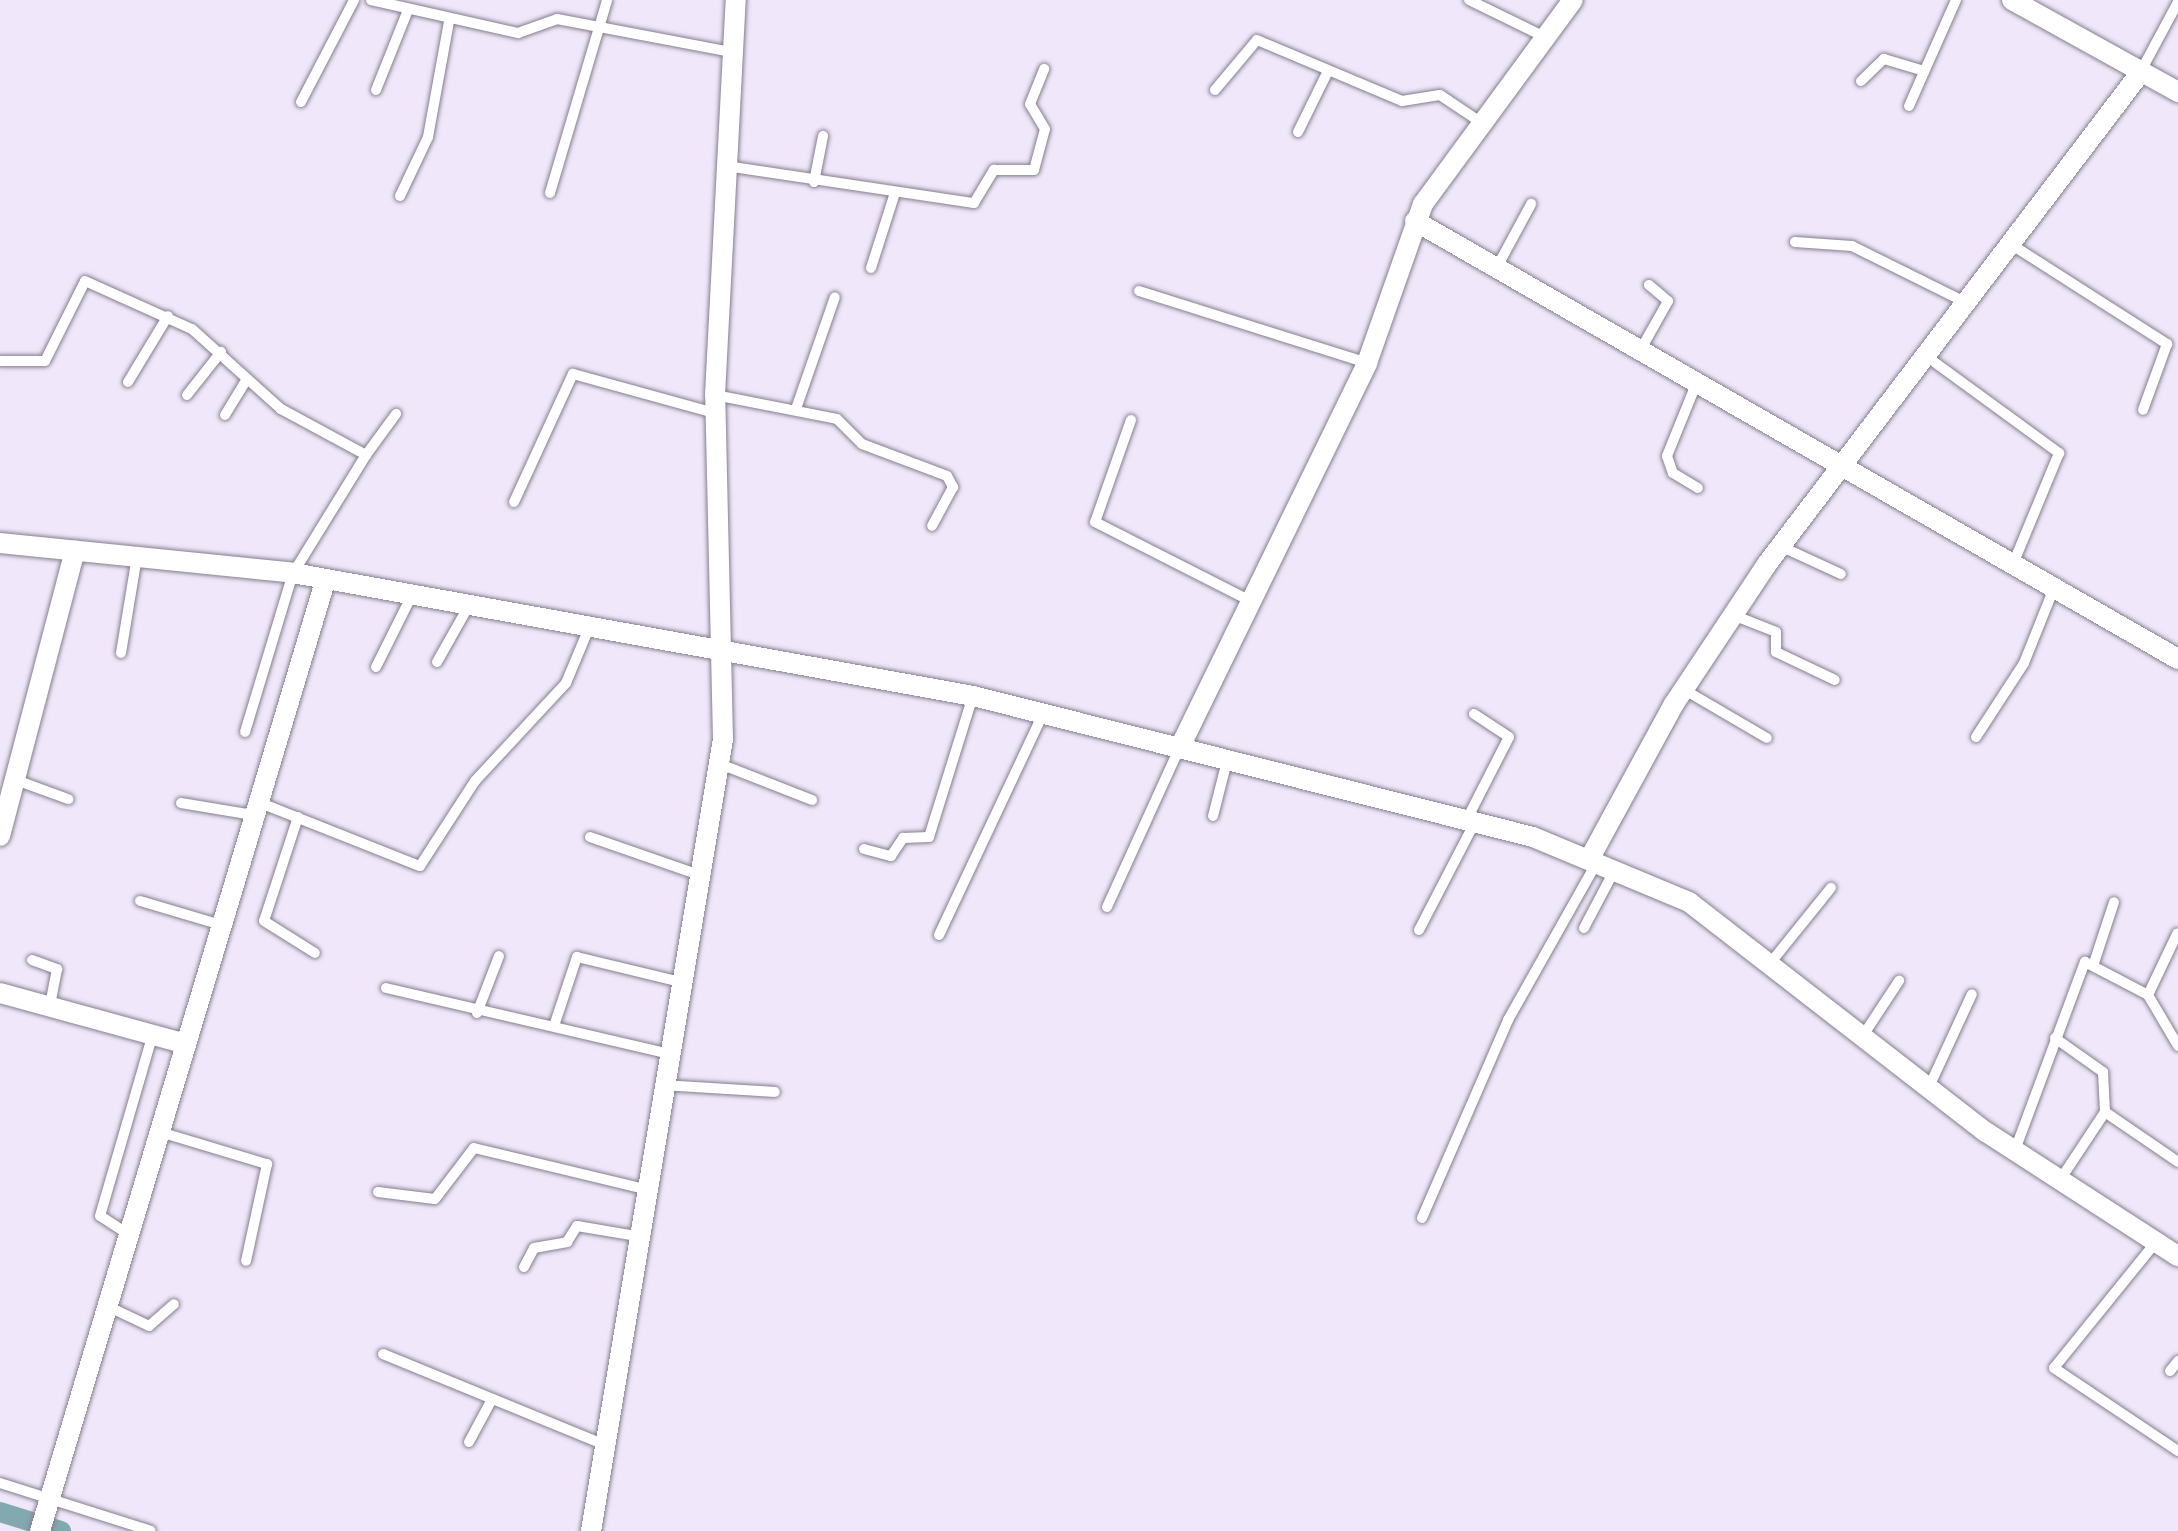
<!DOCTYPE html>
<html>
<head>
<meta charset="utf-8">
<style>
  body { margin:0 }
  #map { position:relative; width:2178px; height:1531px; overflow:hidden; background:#f0e8fa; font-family:Inter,sans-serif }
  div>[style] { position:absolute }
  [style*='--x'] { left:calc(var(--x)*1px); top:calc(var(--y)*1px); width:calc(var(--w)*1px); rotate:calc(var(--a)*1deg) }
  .canal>* { height:20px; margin:-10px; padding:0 10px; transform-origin:10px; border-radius:10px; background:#81a9af }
  .roads { filter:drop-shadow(0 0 2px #857e8e) drop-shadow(0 0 2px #857e8e) }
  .lane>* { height:10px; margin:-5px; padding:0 5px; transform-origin:5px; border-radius:5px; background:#fff }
  .street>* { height:20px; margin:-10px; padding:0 10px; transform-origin:10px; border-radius:10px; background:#fff }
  span { translate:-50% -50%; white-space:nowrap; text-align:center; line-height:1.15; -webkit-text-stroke:9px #f0e8fa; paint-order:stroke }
</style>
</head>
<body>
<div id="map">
  <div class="canal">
    <div style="--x:0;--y:1512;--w:64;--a:17.3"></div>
  </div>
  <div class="roads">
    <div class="lane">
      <div style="--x:371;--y:0;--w:151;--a:12.7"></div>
      <div style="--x:518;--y:33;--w:41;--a:-19.7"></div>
      <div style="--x:557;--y:19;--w:178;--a:10.7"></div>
      <div style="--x:1469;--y:0;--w:85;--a:26"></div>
      <div style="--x:2141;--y:71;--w:78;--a:-61.8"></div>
      <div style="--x:1861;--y:81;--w:32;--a:-44"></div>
      <div style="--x:1884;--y:59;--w:42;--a:16.7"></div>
      <div style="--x:376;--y:90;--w:86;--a:-68.2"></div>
      <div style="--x:1215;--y:90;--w:65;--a:-50"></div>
      <div style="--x:1257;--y:40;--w:157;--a:22.8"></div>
      <div style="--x:1402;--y:101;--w:38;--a:-9"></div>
      <div style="--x:1440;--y:95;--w:47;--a:33.7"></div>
      <div style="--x:301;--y:102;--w:115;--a:-62.5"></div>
      <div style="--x:1909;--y:106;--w:116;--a:-66.1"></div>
      <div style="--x:1298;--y:132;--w:66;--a:-63.8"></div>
      <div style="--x:726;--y:166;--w:251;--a:8.5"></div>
      <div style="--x:974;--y:203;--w:39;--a:-59"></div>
      <div style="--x:994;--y:170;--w:40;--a:0"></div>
      <div style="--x:1034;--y:170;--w:42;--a:-75"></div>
      <div style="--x:1045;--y:129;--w:29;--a:-121"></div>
      <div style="--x:1030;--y:104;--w:38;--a:-68"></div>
      <div style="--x:814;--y:182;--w:47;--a:-78.9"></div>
      <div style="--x:550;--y:193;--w:201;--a:-73.5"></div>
      <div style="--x:400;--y:196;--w:65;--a:-64.6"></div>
      <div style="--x:428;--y:137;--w:118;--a:-79.7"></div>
      <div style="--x:1795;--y:242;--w:57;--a:4"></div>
      <div style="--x:1852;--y:246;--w:126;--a:26.4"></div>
      <div style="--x:2009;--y:243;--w:188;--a:32.6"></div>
      <div style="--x:2167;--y:344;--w:70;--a:110"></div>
      <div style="--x:1497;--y:267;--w:72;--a:-61.6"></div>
      <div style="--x:871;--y:268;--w:76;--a:-72.3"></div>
      <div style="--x:1139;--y:291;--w:239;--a:17.5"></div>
      <div style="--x:1641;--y:349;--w:55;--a:-60.6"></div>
      <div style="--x:1668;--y:301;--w:25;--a:-140"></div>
      <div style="--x:1926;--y:356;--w:165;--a:36.1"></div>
      <div style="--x:2059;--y:453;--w:120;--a:112.5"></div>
      <div style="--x:0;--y:361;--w:45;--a:0"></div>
      <div style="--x:45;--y:361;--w:89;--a:-63.4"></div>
      <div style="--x:85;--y:281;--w:117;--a:24.2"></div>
      <div style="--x:192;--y:329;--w:120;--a:42"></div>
      <div style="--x:281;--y:409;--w:97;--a:28.4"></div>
      <div style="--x:366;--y:455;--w:139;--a:121.7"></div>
      <div style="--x:293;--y:573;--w:166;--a:106.8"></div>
      <div style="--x:128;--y:382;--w:77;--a:-58.8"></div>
      <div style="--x:1697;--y:382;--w:80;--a:112.1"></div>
      <div style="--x:1667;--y:456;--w:18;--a:71"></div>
      <div style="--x:1673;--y:473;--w:29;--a:31"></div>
      <div style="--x:187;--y:395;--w:55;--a:-51.7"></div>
      <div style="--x:715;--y:395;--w:124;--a:11.1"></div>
      <div style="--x:837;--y:419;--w:35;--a:45"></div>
      <div style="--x:862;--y:444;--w:91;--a:20.6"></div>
      <div style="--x:947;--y:476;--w:13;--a:61"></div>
      <div style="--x:953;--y:487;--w:44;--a:118.3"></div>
      <div style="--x:797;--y:406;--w:115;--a:-70.8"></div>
      <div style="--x:225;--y:415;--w:42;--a:-58.6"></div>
      <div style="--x:1131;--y:420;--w:108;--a:109.4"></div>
      <div style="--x:1095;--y:522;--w:175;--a:26.9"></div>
      <div style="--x:366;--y:455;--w:51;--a:-53.8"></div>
      <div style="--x:514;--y:502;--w:141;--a:-65.3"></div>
      <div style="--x:573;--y:374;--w:147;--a:15.4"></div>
      <div style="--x:1780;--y:546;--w:67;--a:24.7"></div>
      <div style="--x:1733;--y:615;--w:46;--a:21.6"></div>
      <div style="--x:1776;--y:632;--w:20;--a:90"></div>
      <div style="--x:1776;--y:652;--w:65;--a:25.4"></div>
      <div style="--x:121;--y:653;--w:98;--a:-80.6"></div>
      <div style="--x:437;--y:662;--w:61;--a:-60.5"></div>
      <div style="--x:376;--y:667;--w:76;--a:-63.4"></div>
      <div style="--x:1683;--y:689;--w:97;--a:30.3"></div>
      <div style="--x:1976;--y:737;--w:88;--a:-57"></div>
      <div style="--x:2024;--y:663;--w:81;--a:-68.2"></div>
      <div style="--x:720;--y:764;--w:99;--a:21.4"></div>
      <div style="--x:13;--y:779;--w:59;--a:20"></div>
      <div style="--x:258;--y:802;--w:174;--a:21.6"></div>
      <div style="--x:420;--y:866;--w:101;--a:-57.1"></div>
      <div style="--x:475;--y:781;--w:134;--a:-47.1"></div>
      <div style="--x:566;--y:683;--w:60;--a:-67.3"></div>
      <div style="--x:181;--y:803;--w:73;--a:9.5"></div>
      <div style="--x:1213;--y:816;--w:57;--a:-75.7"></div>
      <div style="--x:298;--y:817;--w:109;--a:108.1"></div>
      <div style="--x:264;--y:921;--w:60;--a:32.1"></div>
      <div style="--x:1467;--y:819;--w:92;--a:-62.9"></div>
      <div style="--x:1509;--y:737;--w:42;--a:-146.7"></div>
      <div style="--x:590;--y:837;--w:115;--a:19.2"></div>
      <div style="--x:864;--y:849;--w:28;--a:15"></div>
      <div style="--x:891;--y:856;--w:22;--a:-56"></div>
      <div style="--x:903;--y:838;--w:26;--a:-2"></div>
      <div style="--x:929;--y:837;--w:148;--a:-72.7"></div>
      <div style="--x:140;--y:901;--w:84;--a:16.5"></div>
      <div style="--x:1107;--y:907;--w:174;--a:-65.5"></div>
      <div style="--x:1584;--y:928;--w:64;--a:-62.2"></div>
      <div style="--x:1419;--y:930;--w:122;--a:-62.6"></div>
      <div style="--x:939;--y:935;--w:246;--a:-64.8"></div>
      <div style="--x:32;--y:960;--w:27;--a:20"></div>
      <div style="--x:57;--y:969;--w:38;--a:101"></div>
      <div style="--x:1772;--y:961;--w:94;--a:-51.1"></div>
      <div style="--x:2094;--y:963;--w:64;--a:-71.8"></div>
      <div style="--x:386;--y:988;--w:291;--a:13.1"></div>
      <div style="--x:2148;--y:995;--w:68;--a:-64.6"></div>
      <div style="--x:477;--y:1013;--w:61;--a:-68.9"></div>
      <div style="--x:554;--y:1026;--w:73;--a:-71.6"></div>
      <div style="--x:577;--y:957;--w:106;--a:13.6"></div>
      <div style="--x:1864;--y:1034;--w:64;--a:-56.6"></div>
      <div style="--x:2055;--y:1038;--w:59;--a:35.3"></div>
      <div style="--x:2103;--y:1072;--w:40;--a:87.1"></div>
      <div style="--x:2105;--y:1112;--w:88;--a:34.4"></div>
      <div style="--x:663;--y:1085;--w:112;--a:3.6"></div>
      <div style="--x:1929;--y:1087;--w:102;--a:-65.2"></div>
      <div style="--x:160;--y:1132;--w:112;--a:16.7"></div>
      <div style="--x:267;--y:1164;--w:99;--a:102.2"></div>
      <div style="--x:2015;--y:1150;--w:201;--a:-69.6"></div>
      <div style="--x:2085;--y:962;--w:71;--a:27.6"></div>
      <div style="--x:2148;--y:995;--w:59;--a:59.5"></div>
      <div style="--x:2060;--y:1180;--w:82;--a:-56.5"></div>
      <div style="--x:378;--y:1192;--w:57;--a:7"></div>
      <div style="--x:435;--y:1199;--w:64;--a:-52.6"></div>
      <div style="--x:474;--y:1148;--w:176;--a:13.5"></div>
      <div style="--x:1422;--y:1218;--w:216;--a:-66.5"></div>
      <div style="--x:1508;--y:1020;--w:184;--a:-60.6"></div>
      <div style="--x:128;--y:1234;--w:33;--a:-147"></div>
      <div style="--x:100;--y:1216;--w:186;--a:-73.8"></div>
      <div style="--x:2156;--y:1242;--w:162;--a:129"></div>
      <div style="--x:2054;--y:1368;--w:149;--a:33.8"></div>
      <div style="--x:524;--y:1267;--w:21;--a:-62"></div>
      <div style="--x:534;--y:1248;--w:34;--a:-10"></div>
      <div style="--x:567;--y:1242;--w:19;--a:-58"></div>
      <div style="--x:577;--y:1226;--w:61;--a:9.5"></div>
      <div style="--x:105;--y:1305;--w:49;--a:25.5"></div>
      <div style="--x:149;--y:1326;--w:33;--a:-41"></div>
      <div style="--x:383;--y:1354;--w:237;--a:22.3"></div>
      <div style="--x:2170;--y:1371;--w:13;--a:-51"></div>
      <div style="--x:469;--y:1442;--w:47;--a:-61.8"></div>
      <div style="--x:0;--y:1483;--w:158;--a:17.6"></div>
    </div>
    <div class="street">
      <div style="--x:2012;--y:0;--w:190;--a:29"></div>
      <div style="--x:1415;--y:221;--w:880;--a:29.86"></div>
      <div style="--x:0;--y:543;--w:295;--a:5.8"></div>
      <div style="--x:293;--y:573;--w:691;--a:10.25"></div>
      <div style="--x:973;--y:696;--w:577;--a:14.13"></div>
      <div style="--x:1533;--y:837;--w:169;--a:22.6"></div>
      <div style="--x:1689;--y:902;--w:376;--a:37.8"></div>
      <div style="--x:1986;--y:1132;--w:229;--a:32.9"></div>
      <div style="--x:1182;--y:743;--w:423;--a:-64"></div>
      <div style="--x:1367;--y:363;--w:169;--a:-70.6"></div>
      <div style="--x:1423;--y:204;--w:253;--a:-53.7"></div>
      <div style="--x:0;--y:836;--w:295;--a:-75.3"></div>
      <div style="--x:1591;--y:856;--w:173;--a:-61.4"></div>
      <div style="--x:1674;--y:704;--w:168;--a:-56.4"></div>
      <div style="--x:1767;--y:564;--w:618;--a:-52.76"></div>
      <div style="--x:0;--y:993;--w:193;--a:15.3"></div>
      <div style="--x:40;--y:1531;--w:988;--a:-73.29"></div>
      <div style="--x:591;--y:1531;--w:803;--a:-80.54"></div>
      <div style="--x:723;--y:739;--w:344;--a:-91.3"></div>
      <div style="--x:715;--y:395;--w:396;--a:-87"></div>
    </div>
  </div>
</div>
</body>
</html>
